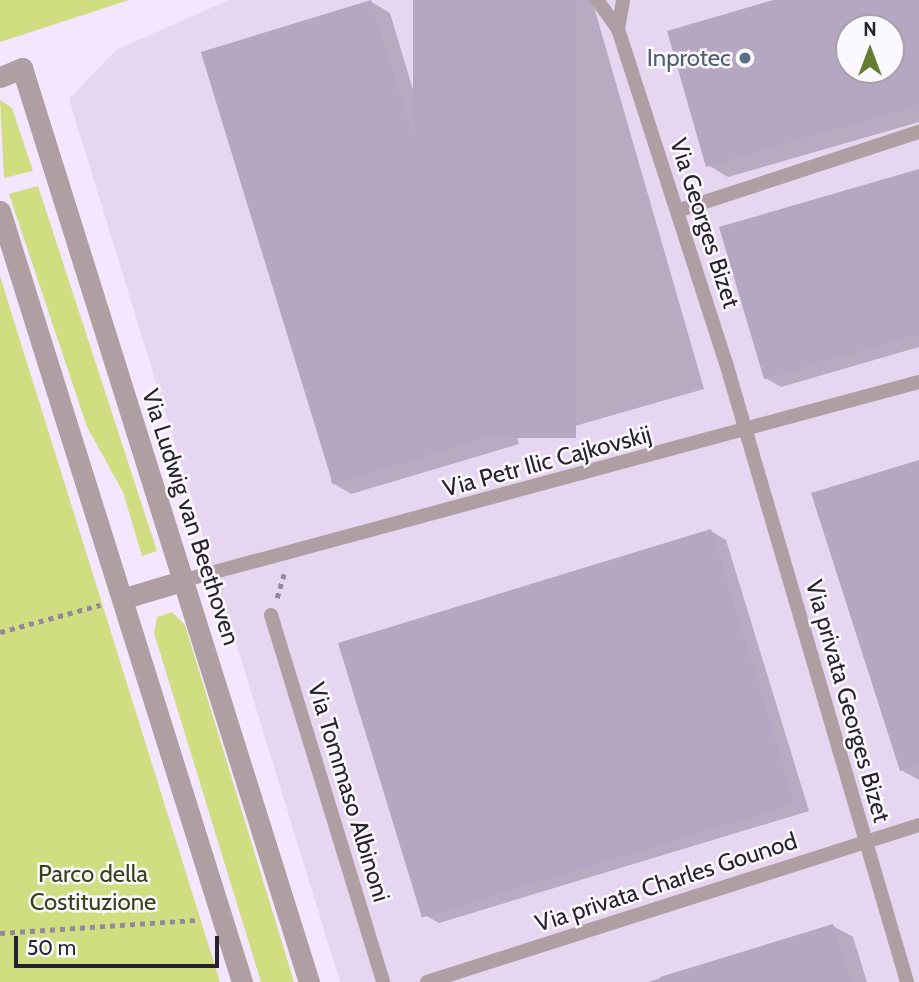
<!DOCTYPE html>
<html>
<head>
<meta charset="utf-8">
<style>
  body { margin:0 }
  #map { position:relative; width:919px; height:982px; overflow:hidden; background:#f3e6fe; font-family:Cabin,sans-serif }
  div>[style] { position:absolute }
  [style*='--x'] { left:calc(var(--x)*1px); top:calc(var(--y)*1px); width:calc(var(--w)*1px); rotate:calc(var(--a)*1deg) }
  .built>* { inset:0; background:#e6d6f2 }
  .green>* { inset:0; background:#d0dd80 }
  .shadow>* { inset:0; background:#0003 }
  .building>* { inset:0; background:#b5a6c1; transform-origin:0 0 }
  .path>* { height:4.5px; margin-top:-2.25px; transform-origin:0; background:repeating-linear-gradient(90deg,#93899b 0 5px,transparent 0 10px) }
  .lane>* { height:14px; margin:-7px; padding:0 7px; transform-origin:7px; border-radius:7px; background:#af9fa2 }
  .street>* { height:21px; margin:-10.5px; padding:0 10.5px; transform-origin:10.5px; border-radius:10.5px; background:#af9fa2 }
  .dots>* { width:19px; height:19px; translate:-50% -50%; box-sizing:border-box; border:4px solid #fbf8fe; border-radius:50% }
  span { translate:-50% -50%; white-space:nowrap; text-align:center; line-height:1.15; -webkit-text-stroke:5px #fbf8fe; paint-order:stroke }
  .service-label { font-size:24px; color:#4e5e75 }
  .right { translate:-100% -50%; text-align:right }
  .street-label { font-size:24px; color:#28222d }
  .park-label { font-size:24px; color:#3a3f16 }
  .north { position:absolute; left:835px; top:14px; width:70px; height:70px; box-sizing:border-box; background:#fbf8fe; border:2px solid #a7a2aa; border-radius:50%; rotate:0deg; font-size:19px; font-weight:700; line-height:28px; text-align:center; color:#28222d }
  .north::after { content:''; display:block; margin:auto; width:24px; height:32px; background:#667d2f; clip-path:polygon(50% 0,100% 100%,50% 72%,0 100%) }
  .scale { position:absolute; left:14px; top:936px; width:205px; height:32px; box-sizing:border-box; border:4px solid #28222d; border-top:0; padding-left:9px; font-size:21px; line-height:24px; white-space:nowrap; color:#28222d; -webkit-text-stroke:5px #fbf8fe; paint-order:stroke }
</style>
</head>
<body>
<div id="map">
  <div class="built">
    <div style="clip-path:polygon(evenodd,229px 0,919px 0,919px 982px,340px 982px,69px 99px,116px 50px,229px 0,849px 28px,891px 28px,891px 70px,849px 70px,849px 28px)"></div>
  </div>
  <div class="green">
    <div style="clip-path:polygon(0 0,129px 0,0 42px)"></div>
    <div style="clip-path:polygon(0 100px,12px 108px,33px 171px,4px 178px)"></div>
    <div style="clip-path:polygon(38px 186px,157px 551px,142px 556px,123px 492px,87px 427px,9px 194px)"></div>
    <div style="clip-path:polygon(0 276px,220px 982px,0 982px)"></div>
    <div style="clip-path:polygon(172px 612px,185px 625px,294px 982px,261px 982px,154px 633px,157px 617px)"></div>
  </div>
  <div class="shadow">
    <div style="clip-path:polygon(415px 0,592px 0,704px 389px,561px 430px,541px 418px)"></div>
    <div style="clip-path:polygon(evenodd,779px 0,919px 0,919px 122px,728px 177px,708px 165px,779px 0,849px 28px,891px 28px,891px 70px,849px 70px,849px 28px)"></div>
    <div style="clip-path:polygon(370px 1px,390px 13px,519px 444px,351px 494px,331px 482px)"></div>
    <div style="clip-path:polygon(919px 171px,919px 347px,781px 387px,765px 378px)"></div>
    <div style="clip-path:polygon(919px 462px,919px 780px,901px 770px)"></div>
    <div style="clip-path:polygon(711px 531px,726px 540px,809px 811px,439px 923px,423px 914px)"></div>
    <div style="clip-path:polygon(833px 926px,853px 937px,867px 982px,648px 982px)"></div>
  </div>
  <div class="building">
    <div style="left:371px;top:0;width:452px;height:178px;rotate:73deg"></div>
    <div style="left:413px;top:0;width:163px;height:438px"></div>
    <div style="clip-path:polygon(evenodd,773px 0,919px 0,919px 105px,706px 167px,667px 31px,773px 0,849px 28px,891px 28px,891px 70px,849px 70px,849px 28px)"></div>
    <div style="clip-path:polygon(919px 169px,919px 334px,764px 379px,719px 227px)"></div>
    <div style="clip-path:polygon(919px 460px,919px 765px,900px 771px,811px 493px)"></div>
    <div style="left:711px;top:529px;width:287px;height:390px;rotate:73deg"></div>
    <div style="clip-path:polygon(833px 924px,851px 982px,660px 982px,660px 977px)"></div>
  </div>
  <div class="path">
    <div style="--x:277;--y:598;--w:26;--a:-74"></div>
    <div style="--x:0;--y:632;--w:104;--a:-15.1"></div>
    <div style="--x:0;--y:933;--w:198;--a:-3.8"></div>
  </div>
  <div class="lane">
    <div style="--x:597;--y:0;--w:36;--a:54"></div>
    <div style="--x:618;--y:29;--w:351;--a:72.1"></div>
    <div style="--x:726;--y:363;--w:645;--a:73.7"></div>
    <div style="--x:618;--y:29;--w:29;--a:-80"></div>
    <div style="--x:677;--y:211;--w:255;--a:-18.1"></div>
    <div style="--x:185;--y:580;--w:760;--a:-15.1"></div>
    <div style="--x:271;--y:615;--w:384;--a:73"></div>
    <div style="--x:427;--y:982;--w:516;--a:-17.7"></div>
  </div>
  <div class="street">
    <div style="--x:0;--y:77;--w:24;--a:-22"></div>
    <div style="--x:22;--y:68;--w:958;--a:72.57"></div>
    <div style="--x:0;--y:211;--w:808;--a:72.57"></div>
    <div style="--x:125;--y:598;--w:63;--a:-16.7"></div>
  </div>
  <div class="dots">
    <div style="left:745px;top:58px;background:#5c6f8a"></div>
  </div>
  <div class="service-label">
    <span class="right" style="left:731px;top:58px">Inprotec</span>
  </div>
  <div class="street-label">
    <span style="left:705px;top:223px;rotate:72deg">Via Georges Bizet</span>
    <span style="left:547px;top:461px;rotate:-15deg">Via Petr Ilic Cajkovskij</span>
    <span style="left:191px;top:517px;rotate:72deg">Via Ludwig van Beethoven</span>
    <span style="left:848px;top:701px;rotate:74deg">Via privata Georges Bizet</span>
    <span style="left:349px;top:792px;rotate:73deg">Via Tommaso Albinoni</span>
    <span style="left:666px;top:882px;rotate:-18deg">Via privata Charles Gounod</span>
  </div>
  <div class="park-label">
    <span style="left:93px;top:888px">Parco della<br>Costituzione</span>
  </div>
  <div class="north">N</div>
  <div class="scale">50 m</div>
</div>
</body>
</html>
